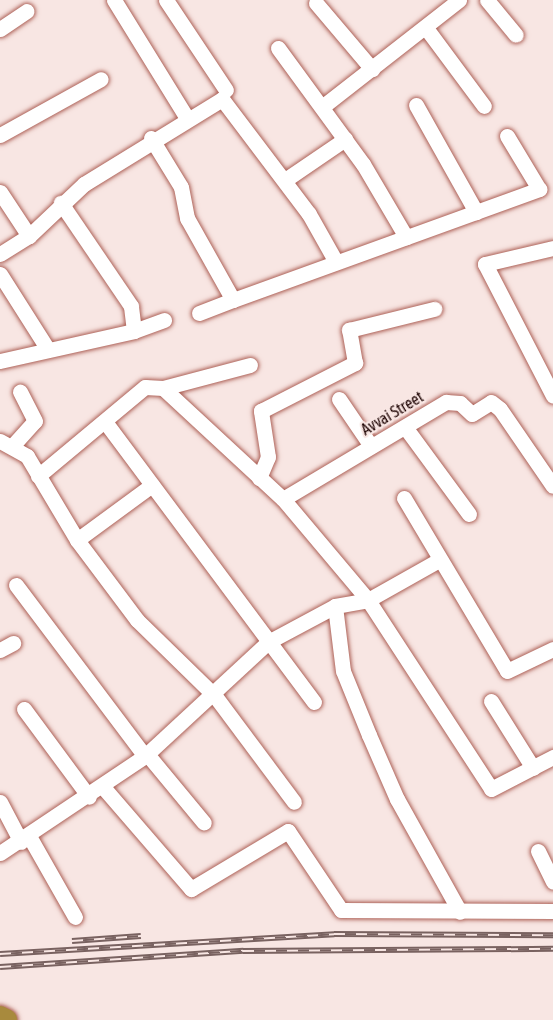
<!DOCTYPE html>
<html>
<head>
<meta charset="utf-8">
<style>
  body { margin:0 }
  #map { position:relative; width:553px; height:1020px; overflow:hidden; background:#f8e6e3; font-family:"Asap Condensed",sans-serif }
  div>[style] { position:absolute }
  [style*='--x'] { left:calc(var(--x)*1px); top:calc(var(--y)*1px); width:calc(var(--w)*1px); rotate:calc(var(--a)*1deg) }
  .roads { filter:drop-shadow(0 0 2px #ad6157) drop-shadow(0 0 2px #ad6157) }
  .minor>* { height:15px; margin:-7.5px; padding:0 7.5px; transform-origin:7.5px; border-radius:7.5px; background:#fff }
  .highway>* { height:22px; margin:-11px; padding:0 11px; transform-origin:11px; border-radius:11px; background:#a88a3d }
  .rail>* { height:6px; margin-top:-3px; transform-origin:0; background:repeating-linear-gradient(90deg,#f8e6e3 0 11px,#796260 0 22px); box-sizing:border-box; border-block:2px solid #796260 }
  span { translate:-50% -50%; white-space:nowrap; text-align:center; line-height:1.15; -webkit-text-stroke:4.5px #f8e6e3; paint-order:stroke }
  .street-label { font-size:16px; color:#1d0302 }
</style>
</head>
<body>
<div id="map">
  <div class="roads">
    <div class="minor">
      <div style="--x:114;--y:0;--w:139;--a:58.3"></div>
      <div style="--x:166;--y:0;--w:108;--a:56.3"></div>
      <div style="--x:487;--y:0;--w:45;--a:50.4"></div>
      <div style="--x:316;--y:3;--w:87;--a:49.7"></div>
      <div style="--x:426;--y:28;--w:97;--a:53.4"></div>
      <div style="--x:0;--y:29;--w:32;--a:-34"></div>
      <div style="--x:278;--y:48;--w:144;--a:53.8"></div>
      <div style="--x:363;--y:164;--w:85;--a:59.5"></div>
      <div style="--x:416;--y:105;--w:123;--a:60.7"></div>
      <div style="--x:322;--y:107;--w:174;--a:-38"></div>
      <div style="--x:0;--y:135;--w:115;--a:-29"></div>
      <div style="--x:151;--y:138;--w:57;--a:58.5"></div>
      <div style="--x:181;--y:187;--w:32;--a:79"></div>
      <div style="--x:187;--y:218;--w:94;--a:60.7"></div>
      <div style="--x:233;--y:300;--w:326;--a:-19.9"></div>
      <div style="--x:539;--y:189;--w:62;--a:-121.1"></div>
      <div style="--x:285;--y:180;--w:73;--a:-34.3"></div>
      <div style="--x:0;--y:192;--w:53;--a:56.6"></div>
      <div style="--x:553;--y:248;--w:70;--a:166.8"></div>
      <div style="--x:485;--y:264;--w:148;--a:62.7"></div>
      <div style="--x:0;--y:254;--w:34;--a:-32"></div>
      <div style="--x:29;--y:236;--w:76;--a:-43.4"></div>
      <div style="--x:84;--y:184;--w:162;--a:-31.6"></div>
      <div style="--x:222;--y:99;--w:144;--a:52.9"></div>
      <div style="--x:309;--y:214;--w:55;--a:60.6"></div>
      <div style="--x:0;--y:274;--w:88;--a:57.6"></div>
      <div style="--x:199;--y:313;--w:36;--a:-21"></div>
      <div style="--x:134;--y:331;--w:32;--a:-20"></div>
      <div style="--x:0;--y:361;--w:137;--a:-12.6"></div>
      <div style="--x:134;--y:331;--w:25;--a:-97"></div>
      <div style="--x:131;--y:306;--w:125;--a:-124.2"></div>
      <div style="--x:163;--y:388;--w:90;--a:-14.8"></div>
      <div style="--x:339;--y:399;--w:57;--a:55.8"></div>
      <div style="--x:106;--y:423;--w:348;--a:53.3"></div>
      <div style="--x:405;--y:427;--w:108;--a:53.7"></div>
      <div style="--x:0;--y:441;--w:31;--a:29"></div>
      <div style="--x:27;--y:456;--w:98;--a:59.2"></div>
      <div style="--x:77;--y:540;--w:100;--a:53.1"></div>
      <div style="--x:137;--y:620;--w:109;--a:44.3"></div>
      <div style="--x:215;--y:696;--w:132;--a:53.3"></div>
      <div style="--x:14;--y:444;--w:31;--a:-48"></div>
      <div style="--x:35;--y:421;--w:33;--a:-117"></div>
      <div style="--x:38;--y:476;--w:139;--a:-39.8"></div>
      <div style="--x:145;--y:387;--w:18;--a:3"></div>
      <div style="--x:163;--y:388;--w:163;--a:42.8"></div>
      <div style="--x:283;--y:499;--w:132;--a:49.9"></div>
      <div style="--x:368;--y:600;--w:225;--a:56.9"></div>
      <div style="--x:491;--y:789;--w:70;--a:-27.3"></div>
      <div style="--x:259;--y:478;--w:23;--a:-67"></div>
      <div style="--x:268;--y:457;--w:47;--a:-98.7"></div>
      <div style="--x:261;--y:411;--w:106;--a:-27.1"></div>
      <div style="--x:355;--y:363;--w:34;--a:-100"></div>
      <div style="--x:349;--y:330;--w:88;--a:-13.9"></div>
      <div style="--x:404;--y:498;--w:201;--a:59.2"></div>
      <div style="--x:507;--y:671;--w:51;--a:-25.6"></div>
      <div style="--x:283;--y:499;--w:190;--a:-30.8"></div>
      <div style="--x:446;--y:402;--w:14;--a:4"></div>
      <div style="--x:460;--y:403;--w:16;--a:43"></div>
      <div style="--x:472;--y:414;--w:22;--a:-32"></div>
      <div style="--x:491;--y:402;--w:11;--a:38"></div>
      <div style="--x:500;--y:409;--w:93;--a:55.5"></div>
      <div style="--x:77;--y:540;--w:93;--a:-36.3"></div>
      <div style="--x:16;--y:585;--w:214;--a:53"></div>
      <div style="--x:335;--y:606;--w:65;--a:83"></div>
      <div style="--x:343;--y:671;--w:69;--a:67.9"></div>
      <div style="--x:369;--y:735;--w:70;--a:66.4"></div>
      <div style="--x:397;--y:799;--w:129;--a:60.9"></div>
      <div style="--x:0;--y:650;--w:15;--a:-28"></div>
      <div style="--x:491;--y:701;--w:79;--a:57.9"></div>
      <div style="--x:24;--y:709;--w:109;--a:53.5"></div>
      <div style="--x:147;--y:754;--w:89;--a:50.4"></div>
      <div style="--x:103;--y:787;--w:135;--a:49.2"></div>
      <div style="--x:191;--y:889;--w:113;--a:-30.9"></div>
      <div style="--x:288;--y:831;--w:95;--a:56.1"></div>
      <div style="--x:341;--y:910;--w:212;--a:0.3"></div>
      <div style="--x:0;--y:802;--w:45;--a:62.3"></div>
      <div style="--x:29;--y:836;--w:93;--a:60.4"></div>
      <div style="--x:538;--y:851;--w:34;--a:64"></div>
      <div style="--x:0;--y:853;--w:174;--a:-33.8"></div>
      <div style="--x:145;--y:756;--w:168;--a:-42.8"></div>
      <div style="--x:268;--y:642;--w:76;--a:-28.2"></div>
      <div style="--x:335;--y:606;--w:34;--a:-10"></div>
      <div style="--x:368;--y:600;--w:81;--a:-29.4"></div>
    </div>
    <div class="highway">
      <div style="--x:0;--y:1017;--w:7;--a:27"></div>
    </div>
  </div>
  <div class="rail">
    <div style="--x:72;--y:941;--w:69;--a:-4.1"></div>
    <div style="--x:0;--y:954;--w:335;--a:-3.4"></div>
    <div style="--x:334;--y:934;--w:219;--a:0.3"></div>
    <div style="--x:0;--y:967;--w:244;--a:-3.8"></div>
    <div style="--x:243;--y:951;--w:310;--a:-0.4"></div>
  </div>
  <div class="street-label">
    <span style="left:392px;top:413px;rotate:-31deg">Avvai Street</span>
  </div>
</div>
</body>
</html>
